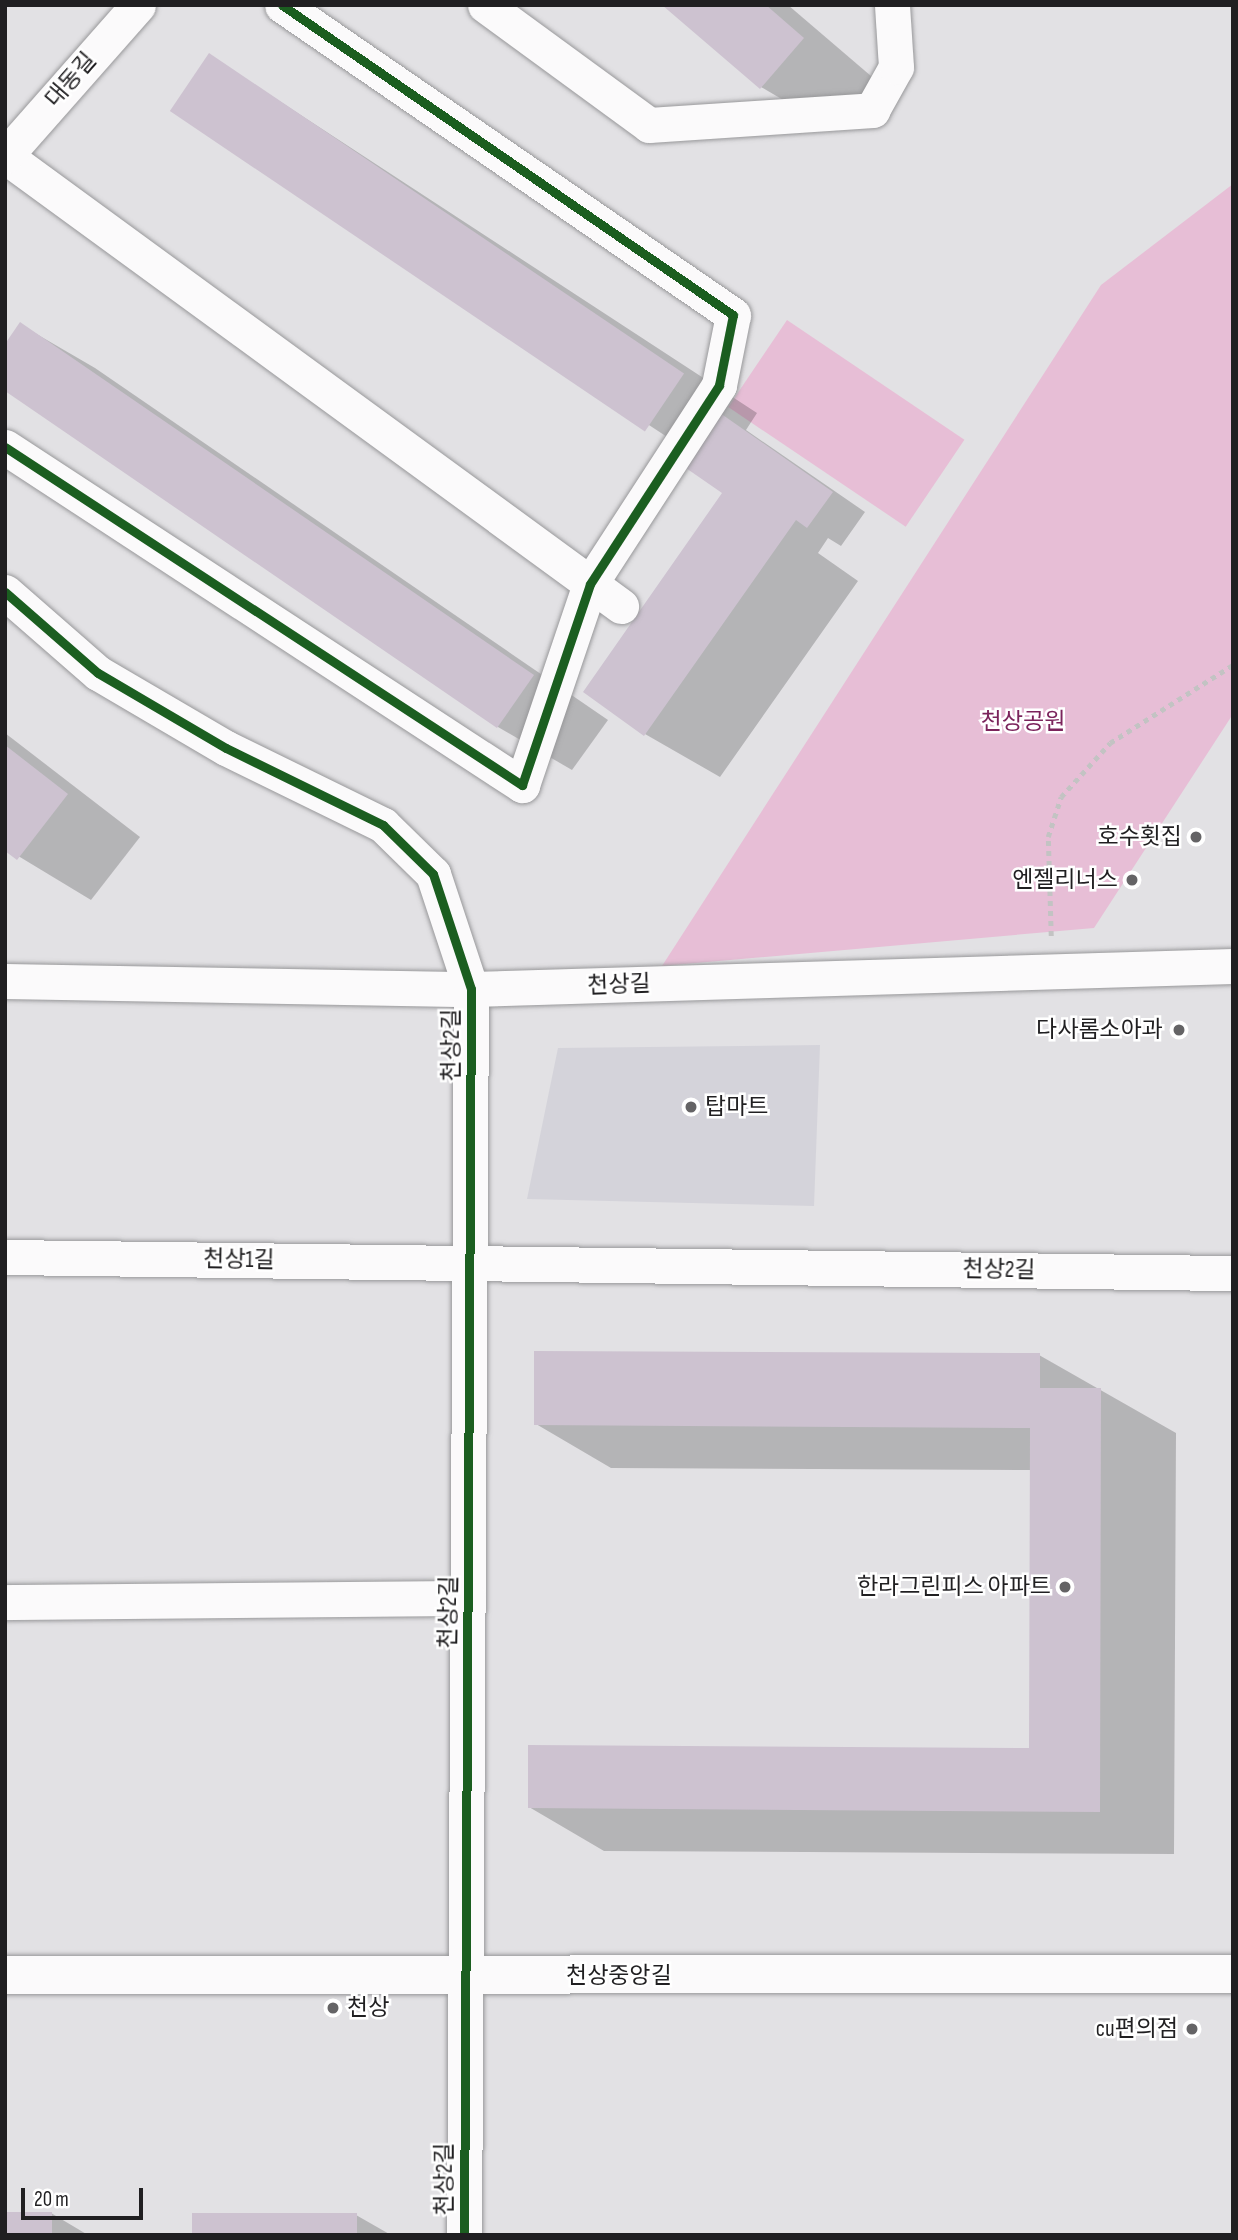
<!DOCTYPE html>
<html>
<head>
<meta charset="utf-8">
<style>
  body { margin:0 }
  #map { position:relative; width:1238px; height:2240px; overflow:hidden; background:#e2e1e4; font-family:"Sofia Sans Condensed","Noto Sans KR",sans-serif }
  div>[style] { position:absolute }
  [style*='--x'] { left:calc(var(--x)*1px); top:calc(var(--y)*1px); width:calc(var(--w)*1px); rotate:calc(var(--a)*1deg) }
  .built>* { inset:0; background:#d4d3da }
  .green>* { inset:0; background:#e7bed6; transform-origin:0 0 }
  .shadow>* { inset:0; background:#0003 }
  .building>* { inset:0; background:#cdc2d0; transform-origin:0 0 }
  .path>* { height:4.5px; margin-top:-2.25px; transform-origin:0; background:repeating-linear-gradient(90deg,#c3c3c3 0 5px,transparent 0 10px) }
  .roads { filter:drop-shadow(0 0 2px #98989a) drop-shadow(0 0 2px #98989a) }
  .minor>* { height:35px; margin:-17.5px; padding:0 17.5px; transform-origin:17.5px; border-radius:17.5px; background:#fbfafb }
  .tertiary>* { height:38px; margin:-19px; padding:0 19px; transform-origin:19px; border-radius:19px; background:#fbfafb }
  .cycleway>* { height:9px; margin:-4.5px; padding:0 4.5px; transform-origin:4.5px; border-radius:4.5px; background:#1b5e20 }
  .dots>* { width:19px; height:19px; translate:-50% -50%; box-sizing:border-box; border:4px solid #fff; border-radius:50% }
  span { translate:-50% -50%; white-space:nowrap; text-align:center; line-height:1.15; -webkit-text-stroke:5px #fff; paint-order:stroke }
  .street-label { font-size:23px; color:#201f21 }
  .park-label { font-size:23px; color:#7b245c }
  .poi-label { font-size:23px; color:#201f21 }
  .right { translate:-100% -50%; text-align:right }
  .left { translate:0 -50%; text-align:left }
  .frame { position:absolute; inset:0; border:7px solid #201f21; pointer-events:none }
  .scale { position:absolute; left:21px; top:2188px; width:122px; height:32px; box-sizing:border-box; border:4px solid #201f21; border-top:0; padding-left:9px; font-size:21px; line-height:24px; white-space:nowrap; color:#201f21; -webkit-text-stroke:5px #fff; paint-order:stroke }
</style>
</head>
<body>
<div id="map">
  <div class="built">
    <div style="clip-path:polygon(820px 1045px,814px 1206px,527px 1199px,558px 1048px)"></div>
  </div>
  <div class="green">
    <div style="clip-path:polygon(1233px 184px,1233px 714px,1094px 928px,662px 966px,1101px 285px)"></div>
    <div style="left:787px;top:320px;width:214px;height:105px;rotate:34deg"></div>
  </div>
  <div class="shadow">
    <div style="clip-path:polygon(665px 5px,788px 5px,878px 82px,836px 131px,761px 87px)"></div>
    <div style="clip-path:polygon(209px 55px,757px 413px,746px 430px,865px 512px,841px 546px,828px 538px,818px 553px,858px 581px,720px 777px,645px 734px,725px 493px,693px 454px,172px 111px)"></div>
    <div style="clip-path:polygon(21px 325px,95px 368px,608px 720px,572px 770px,498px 727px)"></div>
    <div style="clip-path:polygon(5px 733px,140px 837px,91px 900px,5px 848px)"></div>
    <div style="clip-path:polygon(1039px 1355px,1176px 1433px,1174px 1854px,604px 1851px,529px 1807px,1031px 1750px,1032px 1470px,611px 1468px,536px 1424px)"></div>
    <div style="clip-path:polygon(51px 2213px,88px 2235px,5px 2235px)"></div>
    <div style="clip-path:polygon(356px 2215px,391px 2235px,194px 2235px)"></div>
  </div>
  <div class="building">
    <div style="clip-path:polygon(662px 5px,766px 5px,804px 38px,760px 89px)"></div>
    <div style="left:209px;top:53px;width:573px;height:70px;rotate:34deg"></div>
    <div style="clip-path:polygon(20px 322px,534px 675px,497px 728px,5px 391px,5px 344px)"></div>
    <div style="clip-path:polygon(720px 413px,833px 492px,807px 528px,796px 520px,644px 736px,583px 692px,722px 493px,683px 466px)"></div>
    <div style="clip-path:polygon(5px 745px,68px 794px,17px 860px,5px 851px)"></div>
    <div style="clip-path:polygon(534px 1351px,1040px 1353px,1040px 1388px,1101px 1388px,1100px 1812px,528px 1808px,528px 1745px,1029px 1748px,1030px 1428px,534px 1425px)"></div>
    <div style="left:5px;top:2212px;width:47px;height:23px"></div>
    <div style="left:192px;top:2213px;width:165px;height:22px"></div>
  </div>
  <div class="path">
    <div style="--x:1051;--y:936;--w:99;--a:-91.7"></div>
    <div style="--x:1048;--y:837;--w:42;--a:-72"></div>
    <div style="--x:1061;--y:797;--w:73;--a:-47.8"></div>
    <div style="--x:1110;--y:743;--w:146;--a:-32.4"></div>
  </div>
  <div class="roads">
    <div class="minor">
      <div style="--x:485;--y:5;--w:203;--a:36.2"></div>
      <div style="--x:649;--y:125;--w:224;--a:-3.8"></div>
      <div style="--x:872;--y:110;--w:49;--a:-60.8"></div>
      <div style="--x:896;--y:67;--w:62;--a:-93.7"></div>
      <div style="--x:5;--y:156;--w:763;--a:36.15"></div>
      <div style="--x:5;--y:156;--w:201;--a:-48.6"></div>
      <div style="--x:5;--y:447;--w:618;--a:33.18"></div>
      <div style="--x:522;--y:785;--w:212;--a:-71.3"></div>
      <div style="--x:590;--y:584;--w:237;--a:-57"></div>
      <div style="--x:719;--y:385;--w:71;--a:-78.7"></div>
      <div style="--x:733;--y:315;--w:547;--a:-145.5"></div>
      <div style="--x:5;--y:592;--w:123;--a:41.1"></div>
      <div style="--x:98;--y:673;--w:148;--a:30.4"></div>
      <div style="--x:226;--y:748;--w:175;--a:26.1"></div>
      <div style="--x:383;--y:825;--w:70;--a:44.4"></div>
      <div style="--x:433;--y:874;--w:121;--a:71.7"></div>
      <div style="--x:471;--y:989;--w:1246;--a:90.32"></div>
      <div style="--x:5;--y:981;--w:466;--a:1"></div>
      <div style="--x:471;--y:989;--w:762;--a:-1.73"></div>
      <div style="--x:5;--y:1257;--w:1228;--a:0.75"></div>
      <div style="--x:5;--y:1602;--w:463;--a:-0.5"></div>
    </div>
    <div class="tertiary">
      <div style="--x:5;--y:1975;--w:1228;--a:-0.05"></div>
    </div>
  </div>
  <div class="cycleway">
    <div style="--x:5;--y:447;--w:618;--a:33.18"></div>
    <div style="--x:522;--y:785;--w:212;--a:-71.3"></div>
    <div style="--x:590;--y:584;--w:237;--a:-57"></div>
    <div style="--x:719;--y:385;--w:71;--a:-78.7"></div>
    <div style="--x:733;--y:315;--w:547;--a:-145.5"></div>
    <div style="--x:5;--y:592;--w:123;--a:41.1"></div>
    <div style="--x:98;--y:673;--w:148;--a:30.4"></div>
    <div style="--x:226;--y:748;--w:175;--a:26.1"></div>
    <div style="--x:383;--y:825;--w:70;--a:44.4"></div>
    <div style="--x:433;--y:874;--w:121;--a:71.7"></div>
    <div style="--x:471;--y:989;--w:1246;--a:90.32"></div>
  </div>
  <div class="dots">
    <div style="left:1196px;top:837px;background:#646365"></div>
    <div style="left:1132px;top:880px;background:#646365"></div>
    <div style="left:1179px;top:1030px;background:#646365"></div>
    <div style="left:691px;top:1107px;background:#646365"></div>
    <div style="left:1065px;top:1587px;background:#646365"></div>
    <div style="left:333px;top:2008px;background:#646365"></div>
    <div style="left:1192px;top:2029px;background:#646365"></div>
  </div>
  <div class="street-label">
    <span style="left:71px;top:80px;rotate:-49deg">대동길</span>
    <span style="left:619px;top:985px;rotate:-2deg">천상길</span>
    <span style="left:452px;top:1045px;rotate:-90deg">천상2길</span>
    <span style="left:239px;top:1260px;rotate:1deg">천상1길</span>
    <span style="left:999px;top:1270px;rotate:1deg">천상2길</span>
    <span style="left:449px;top:1612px;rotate:-89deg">천상2길</span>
    <span style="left:619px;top:1976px">천상중앙길</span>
    <span style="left:445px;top:2179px;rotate:-90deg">천상2길</span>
  </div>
  <div class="park-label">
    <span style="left:1023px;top:722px">천상공원</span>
  </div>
  <div class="poi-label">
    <span class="right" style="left:1182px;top:837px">호수횟집</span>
    <span class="right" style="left:1118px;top:880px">엔젤리너스</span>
    <span class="right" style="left:1163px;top:1030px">다사롬소아과</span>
    <span class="left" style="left:705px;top:1107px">탑마트</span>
    <span class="right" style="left:1051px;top:1587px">한라그린피스 아파트</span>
    <span class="left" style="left:347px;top:2008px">천상</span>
    <span class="right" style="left:1178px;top:2029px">cu편의점</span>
  </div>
  <div class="frame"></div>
  <div class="scale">20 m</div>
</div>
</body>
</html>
